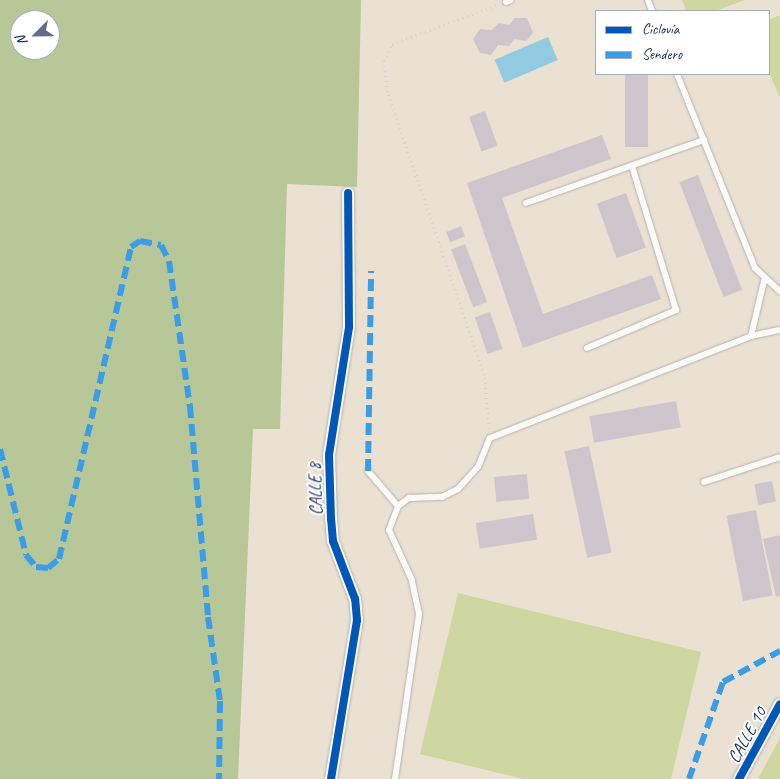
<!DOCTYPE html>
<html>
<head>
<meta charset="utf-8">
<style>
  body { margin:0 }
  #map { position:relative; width:780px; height:779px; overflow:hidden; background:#eae1d3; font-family:Caveat,sans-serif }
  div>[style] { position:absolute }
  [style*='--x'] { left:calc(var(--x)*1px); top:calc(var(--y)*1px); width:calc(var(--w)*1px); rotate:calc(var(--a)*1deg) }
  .green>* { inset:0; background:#cdd79f }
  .forest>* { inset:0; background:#b8c797 }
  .water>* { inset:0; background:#92cae2; transform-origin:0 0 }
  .building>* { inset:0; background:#cec6cc; transform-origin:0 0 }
  .path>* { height:2.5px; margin-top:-1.25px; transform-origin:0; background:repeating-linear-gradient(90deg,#d5d3d2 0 1px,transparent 0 5px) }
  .roads { filter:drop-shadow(0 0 1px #b6b2ae) drop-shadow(0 0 1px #b6b2ae) }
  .service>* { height:6px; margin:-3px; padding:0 3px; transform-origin:3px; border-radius:3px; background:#fcfaf8 }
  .minor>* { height:12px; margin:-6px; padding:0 6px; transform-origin:6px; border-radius:6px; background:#fcfaf8 }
  .quiet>* { height:6px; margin-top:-3px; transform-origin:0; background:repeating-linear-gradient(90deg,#3b9de6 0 12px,transparent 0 18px) }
  .cycleway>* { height:8px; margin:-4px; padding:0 4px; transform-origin:4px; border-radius:4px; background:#0057b8 }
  span { translate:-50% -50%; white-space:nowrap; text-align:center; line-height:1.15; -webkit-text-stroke:4px #fff; paint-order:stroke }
  .street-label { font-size:18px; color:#1b2f5e }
  .legend { position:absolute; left:595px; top:10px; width:175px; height:65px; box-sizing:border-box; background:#fff; border:1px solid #a4acbf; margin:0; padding:6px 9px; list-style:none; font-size:15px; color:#1b2f5e }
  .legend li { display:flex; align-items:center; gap:10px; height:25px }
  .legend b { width:25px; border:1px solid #a4acbf }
  .north { position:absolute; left:10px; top:10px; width:50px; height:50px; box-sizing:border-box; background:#fff; border:1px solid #a4acbf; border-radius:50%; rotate:247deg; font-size:14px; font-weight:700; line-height:20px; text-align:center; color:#1b2f5e }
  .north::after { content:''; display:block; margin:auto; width:18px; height:22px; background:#636d87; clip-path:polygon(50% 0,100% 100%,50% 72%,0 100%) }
</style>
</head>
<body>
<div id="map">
  <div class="green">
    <div style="clip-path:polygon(682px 0,745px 0,715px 11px,686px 11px)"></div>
    <div style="clip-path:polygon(780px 15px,780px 98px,769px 72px,769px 20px)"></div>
    <div style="clip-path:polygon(458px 593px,701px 652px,671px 779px,524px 779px,420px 754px)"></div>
    <div style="clip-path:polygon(780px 738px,780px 779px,758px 779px)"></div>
  </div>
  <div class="forest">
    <div style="clip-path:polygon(evenodd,0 0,361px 0,357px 187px,287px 184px,280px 429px,253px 429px,238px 779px,0 779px,0 0,20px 20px,50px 20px,50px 50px,20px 50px,20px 20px)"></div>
  </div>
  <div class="water">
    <div style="left:548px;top:37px;width:25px;height:58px;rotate:67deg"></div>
  </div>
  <div class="building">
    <div style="clip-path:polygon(515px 18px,527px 18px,533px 33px,526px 41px,514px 39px,509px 46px,498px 45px,491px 55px,480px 53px,473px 39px,480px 29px,492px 30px,499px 23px,509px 25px)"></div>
    <div style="left:625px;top:74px;width:23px;height:73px"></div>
    <div style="left:485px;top:111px;width:37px;height:17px;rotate:70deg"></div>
    <div style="clip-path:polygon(602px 135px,611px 159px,502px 198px,543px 314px,652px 275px,661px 299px,523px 348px,467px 183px)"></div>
    <div style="left:698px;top:175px;width:123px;height:20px;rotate:69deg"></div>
    <div style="left:626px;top:193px;width:58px;height:31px;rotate:70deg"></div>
    <div style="left:461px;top:226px;width:11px;height:16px;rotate:68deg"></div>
    <div style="left:465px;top:244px;width:62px;height:15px;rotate:69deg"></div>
    <div style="left:490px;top:312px;width:39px;height:16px;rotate:71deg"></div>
    <div style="left:676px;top:401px;width:27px;height:88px;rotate:80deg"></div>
    <div style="left:589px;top:446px;width:109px;height:25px;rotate:78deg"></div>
    <div style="left:527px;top:474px;width:25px;height:33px;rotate:85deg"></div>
    <div style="left:772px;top:481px;width:21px;height:18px;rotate:79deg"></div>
    <div style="left:756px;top:510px;width:87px;height:30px;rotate:79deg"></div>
    <div style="left:533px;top:514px;width:26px;height:58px;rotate:81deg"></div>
    <div style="clip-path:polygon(780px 535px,780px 596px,776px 597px,763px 539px)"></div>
  </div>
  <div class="path">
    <div style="--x:489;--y:429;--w:54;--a:-95.3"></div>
    <div style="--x:484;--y:375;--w:299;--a:-108.9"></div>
    <div style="--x:387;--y:92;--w:31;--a:-96"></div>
    <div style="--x:384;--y:61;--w:19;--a:-65"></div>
    <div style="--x:392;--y:44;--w:112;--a:-20.4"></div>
  </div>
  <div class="roads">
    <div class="service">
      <div style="--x:648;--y:0;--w:12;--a:70"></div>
      <div style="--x:506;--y:2;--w:5;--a:-22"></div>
      <div style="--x:677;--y:74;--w:209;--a:68.1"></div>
      <div style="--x:755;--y:268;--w:34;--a:43"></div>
      <div style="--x:526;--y:203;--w:189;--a:-19.5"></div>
      <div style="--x:751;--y:336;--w:57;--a:-76.7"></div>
      <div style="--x:587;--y:348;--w:97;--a:-23.1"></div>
      <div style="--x:676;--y:310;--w:151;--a:-107"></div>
      <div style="--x:368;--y:471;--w:46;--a:49.4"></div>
      <div style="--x:704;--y:482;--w:80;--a:-18.2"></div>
      <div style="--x:395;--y:779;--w:167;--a:-81.7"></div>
      <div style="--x:419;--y:614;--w:35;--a:-102"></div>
      <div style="--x:412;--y:580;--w:55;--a:-114.7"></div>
      <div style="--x:389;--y:530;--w:26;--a:-69"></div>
      <div style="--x:398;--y:506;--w:14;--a:-36"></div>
      <div style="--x:409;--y:498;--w:33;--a:-2"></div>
      <div style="--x:442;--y:497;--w:18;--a:-27"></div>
      <div style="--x:458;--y:489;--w:30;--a:-48"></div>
      <div style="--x:478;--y:467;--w:31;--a:-68"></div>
      <div style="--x:490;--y:438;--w:280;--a:-21.3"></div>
      <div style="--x:751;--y:336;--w:30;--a:-12"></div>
    </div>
    <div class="minor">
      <div style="--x:331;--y:779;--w:161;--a:-80.7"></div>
      <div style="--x:357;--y:620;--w:21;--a:-95"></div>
      <div style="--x:355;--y:599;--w:62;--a:-110.8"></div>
      <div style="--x:333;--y:541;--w:22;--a:-95"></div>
      <div style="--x:331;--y:519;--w:64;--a:-91.8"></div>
      <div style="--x:329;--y:455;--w:130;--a:-81.1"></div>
      <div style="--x:349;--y:327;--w:134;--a:-90.4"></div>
      <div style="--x:739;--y:779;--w:85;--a:-61.3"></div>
    </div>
  </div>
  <div class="quiet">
    <div style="--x:0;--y:449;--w:109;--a:76.2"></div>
    <div style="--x:26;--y:555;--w:16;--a:50"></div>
    <div style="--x:36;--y:567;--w:12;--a:5"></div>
    <div style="--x:48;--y:568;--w:14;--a:-39"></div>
    <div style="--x:59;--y:559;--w:320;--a:-77"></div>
    <div style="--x:131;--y:247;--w:11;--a:-34"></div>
    <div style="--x:140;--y:241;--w:21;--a:11"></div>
    <div style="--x:161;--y:245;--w:18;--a:63"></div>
    <div style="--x:169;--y:261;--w:147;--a:81.8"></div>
    <div style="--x:190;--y:406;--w:212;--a:85.1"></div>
    <div style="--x:208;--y:617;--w:85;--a:81.9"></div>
    <div style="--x:220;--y:701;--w:78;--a:90.7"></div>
    <div style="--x:368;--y:471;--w:200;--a:-89.1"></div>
    <div style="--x:689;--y:779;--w:103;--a:-70.7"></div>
    <div style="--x:723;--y:682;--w:65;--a:-28.5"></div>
  </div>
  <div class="cycleway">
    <div style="--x:331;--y:779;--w:161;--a:-80.7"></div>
    <div style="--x:357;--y:620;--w:21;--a:-95"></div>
    <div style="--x:355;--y:599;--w:62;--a:-110.8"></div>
    <div style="--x:333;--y:541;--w:22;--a:-95"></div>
    <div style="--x:331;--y:519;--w:64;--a:-91.8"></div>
    <div style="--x:329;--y:455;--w:130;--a:-81.1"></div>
    <div style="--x:349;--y:327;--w:134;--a:-90.4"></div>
    <div style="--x:739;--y:779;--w:85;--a:-61.3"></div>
  </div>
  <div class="street-label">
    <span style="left:315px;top:489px;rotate:-91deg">CALLE 8</span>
    <span style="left:747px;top:735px;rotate:-61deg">CALLE 10</span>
  </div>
  <ul class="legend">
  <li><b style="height:6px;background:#0057b8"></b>Ciclovía</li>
  <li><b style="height:6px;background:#3b9de6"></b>Sendero</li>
  </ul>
  <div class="north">N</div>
</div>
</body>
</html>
